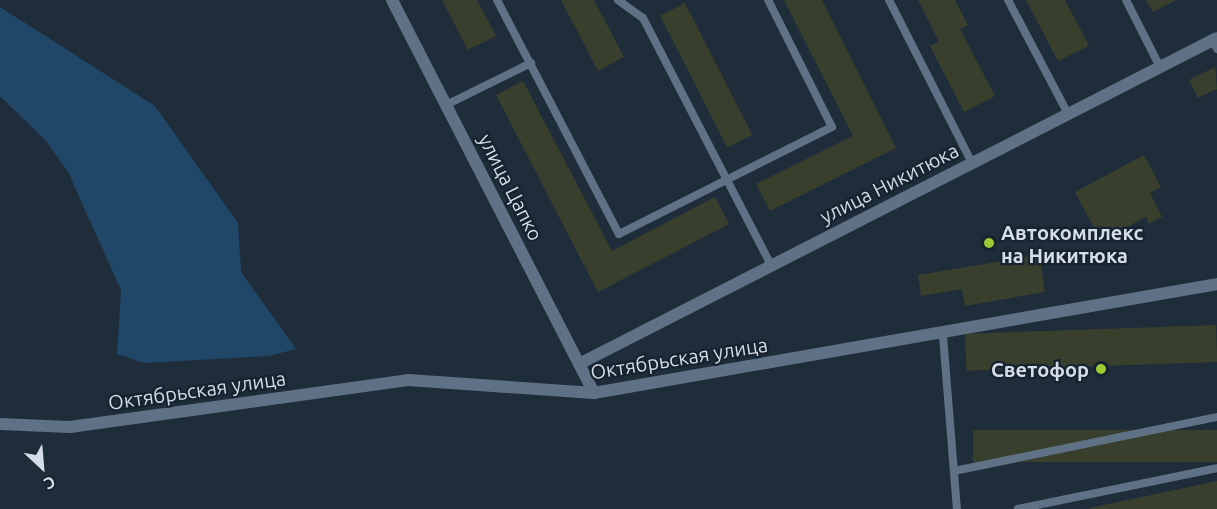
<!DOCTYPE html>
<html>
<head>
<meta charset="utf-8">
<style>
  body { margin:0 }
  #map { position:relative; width:1217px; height:509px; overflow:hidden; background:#1f2d3a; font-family:Ubuntu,sans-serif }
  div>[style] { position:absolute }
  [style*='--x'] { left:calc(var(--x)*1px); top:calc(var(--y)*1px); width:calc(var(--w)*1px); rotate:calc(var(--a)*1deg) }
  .green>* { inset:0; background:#204768 }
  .building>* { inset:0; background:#383f2d; transform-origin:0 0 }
  .lane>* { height:8px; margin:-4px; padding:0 4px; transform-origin:4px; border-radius:4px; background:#5f7285 }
  .street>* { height:12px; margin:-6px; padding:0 6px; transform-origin:6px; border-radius:6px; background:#5f7285 }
  .dots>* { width:16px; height:16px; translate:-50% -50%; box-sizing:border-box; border:3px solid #162330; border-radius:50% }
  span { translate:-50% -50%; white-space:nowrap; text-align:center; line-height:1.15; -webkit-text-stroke:4.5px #162330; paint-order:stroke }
  .street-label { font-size:20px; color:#d5dde6 }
  .poi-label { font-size:20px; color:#d5dde6; font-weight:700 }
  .left { translate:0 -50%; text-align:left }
  .right { translate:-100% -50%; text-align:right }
  .north { position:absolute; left:12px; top:437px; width:60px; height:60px; -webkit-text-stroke:4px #162330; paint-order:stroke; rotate:154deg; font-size:16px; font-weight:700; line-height:24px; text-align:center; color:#d5dde6 }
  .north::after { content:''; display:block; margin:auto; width:21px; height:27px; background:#d5dde6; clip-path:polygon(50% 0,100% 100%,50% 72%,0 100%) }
</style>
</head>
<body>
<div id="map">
  <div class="green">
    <div style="clip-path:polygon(0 7px,155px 106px,238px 223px,241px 272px,296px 349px,269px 356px,144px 363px,117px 354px,121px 290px,68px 172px,47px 142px,0 96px)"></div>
  </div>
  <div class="building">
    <div style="clip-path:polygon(442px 0,477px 0,496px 36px,468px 50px)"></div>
    <div style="clip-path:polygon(561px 0,594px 0,624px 57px,598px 71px)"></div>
    <div style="clip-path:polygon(784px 0,822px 0,896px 148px,770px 211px,756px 184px,853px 136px)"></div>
    <div style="clip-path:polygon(918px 0,955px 0,968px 25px,960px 29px,995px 96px,964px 112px,930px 46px,939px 42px)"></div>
    <div style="clip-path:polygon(1026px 0,1065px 0,1089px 46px,1058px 61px)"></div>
    <div style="clip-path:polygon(1146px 0,1176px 0,1153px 12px)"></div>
    <div style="left:685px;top:3px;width:148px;height:28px;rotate:63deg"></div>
    <div style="clip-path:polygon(1215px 67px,1217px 89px,1198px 98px,1189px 80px)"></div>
    <div style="clip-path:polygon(523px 81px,612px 251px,715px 197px,729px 224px,598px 292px,496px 95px)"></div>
    <div style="clip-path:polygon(1144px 155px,1161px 187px,1150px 193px,1162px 217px,1149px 224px,1146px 217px,1101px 241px,1075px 192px)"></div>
    <div style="clip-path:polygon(1039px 255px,1045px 292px,965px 306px,962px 289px,921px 296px,918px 275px)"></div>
    <div style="left:1216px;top:325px;width:37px;height:251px;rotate:88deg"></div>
    <div style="left:1217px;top:430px;width:32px;height:244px;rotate:90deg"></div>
    <div style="clip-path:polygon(1217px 481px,1217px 509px,1090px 509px,1090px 508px)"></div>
  </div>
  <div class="lane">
    <div style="--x:497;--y:0;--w:264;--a:62.5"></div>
    <div style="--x:619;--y:234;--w:238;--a:-26.7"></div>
    <div style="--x:832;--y:127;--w:142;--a:-116.7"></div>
    <div style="--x:618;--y:0;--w:31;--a:36"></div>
    <div style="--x:643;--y:18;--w:278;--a:62.6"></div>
    <div style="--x:889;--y:0;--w:183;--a:63"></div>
    <div style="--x:1008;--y:0;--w:129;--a:62.2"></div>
    <div style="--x:1126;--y:0;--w:75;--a:63.1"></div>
    <div style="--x:1213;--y:41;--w:9;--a:63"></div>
    <div style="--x:446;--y:105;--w:95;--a:-26.3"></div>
    <div style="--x:943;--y:336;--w:174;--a:85.4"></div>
    <div style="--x:954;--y:471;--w:268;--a:-11.6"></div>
    <div style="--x:1018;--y:509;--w:203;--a:-11.6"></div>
  </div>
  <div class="street">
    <div style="--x:392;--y:0;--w:442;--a:62.8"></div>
    <div style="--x:579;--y:364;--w:716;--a:-27.07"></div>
    <div style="--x:0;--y:424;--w:70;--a:2.5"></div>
    <div style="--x:70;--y:427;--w:341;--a:-7.9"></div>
    <div style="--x:408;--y:380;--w:186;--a:4"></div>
    <div style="--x:594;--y:393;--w:632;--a:-9.92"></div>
  </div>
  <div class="dots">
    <div style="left:989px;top:243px;background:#9cca32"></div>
    <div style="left:1101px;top:369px;background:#9cca32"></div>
  </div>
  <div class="street-label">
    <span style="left:889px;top:183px;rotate:-27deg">улица Никитюка</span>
    <span style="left:511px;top:187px;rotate:63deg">улица Цапко</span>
    <span style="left:679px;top:358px;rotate:-9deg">Октябрьская улица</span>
    <span style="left:197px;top:390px;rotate:-8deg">Октябрьская улица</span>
  </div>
  <div class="poi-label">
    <span class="left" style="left:1001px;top:244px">Автокомплекс<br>на Никитюка</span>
    <span class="right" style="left:1089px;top:369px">Светофор</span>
  </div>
  <div class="north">С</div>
</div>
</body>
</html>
